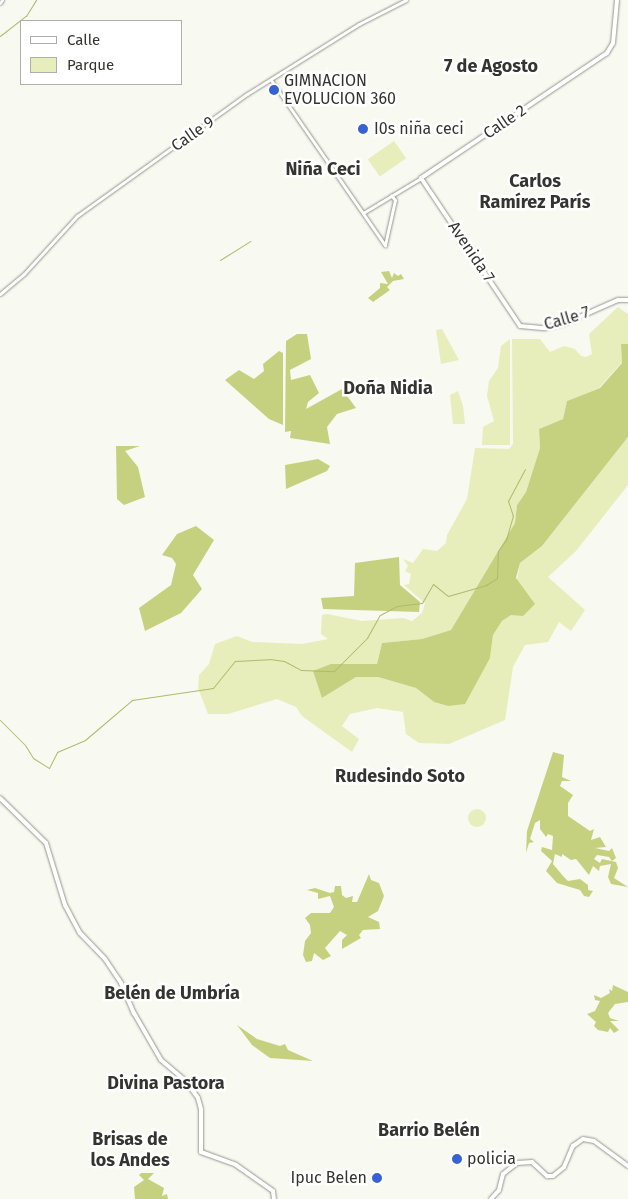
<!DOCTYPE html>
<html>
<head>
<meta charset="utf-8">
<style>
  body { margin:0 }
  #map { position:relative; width:628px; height:1199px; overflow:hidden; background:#f8f9f0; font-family:"Fira Sans",sans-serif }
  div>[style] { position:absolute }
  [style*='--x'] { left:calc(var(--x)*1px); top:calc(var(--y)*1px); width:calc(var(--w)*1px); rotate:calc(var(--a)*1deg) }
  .green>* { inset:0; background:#e7eebc; transform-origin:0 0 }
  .round { border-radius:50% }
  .forest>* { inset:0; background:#c6d180 }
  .stream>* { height:1px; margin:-0.5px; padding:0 0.5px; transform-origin:0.5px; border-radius:0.5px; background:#b0ba6a }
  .roads { filter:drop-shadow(0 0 1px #95968e) drop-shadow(0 0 1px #95968e) }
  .tertiary>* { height:3px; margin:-1.5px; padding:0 1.5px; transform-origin:1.5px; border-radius:1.5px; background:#fff }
  .secondary>* { height:4px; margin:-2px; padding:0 2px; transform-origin:2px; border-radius:2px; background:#fff }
  .dots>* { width:14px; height:14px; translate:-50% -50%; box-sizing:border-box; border:2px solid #fff; border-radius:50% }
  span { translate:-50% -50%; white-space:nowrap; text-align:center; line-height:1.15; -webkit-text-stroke:5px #fff; paint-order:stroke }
  .poi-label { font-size:16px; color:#343431 }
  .left { translate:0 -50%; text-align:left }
  .right { translate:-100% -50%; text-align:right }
  .street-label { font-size:16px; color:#343431 }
  .neighbourhood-label { font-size:18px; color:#343431; font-weight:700 }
  .legend { position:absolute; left:20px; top:20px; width:162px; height:65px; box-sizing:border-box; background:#fff; border:1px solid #aeaead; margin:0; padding:6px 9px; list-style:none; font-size:15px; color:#343431 }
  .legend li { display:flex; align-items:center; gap:10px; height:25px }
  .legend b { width:25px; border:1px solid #aeaead }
</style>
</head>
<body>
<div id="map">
  <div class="green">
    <div style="left:394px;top:141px;width:21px;height:32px;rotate:55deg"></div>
    <div style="clip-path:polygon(618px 307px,628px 314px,628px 344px,621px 344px,622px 362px,599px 388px,567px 401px,563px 419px,539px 429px,540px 448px,526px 492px,517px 505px,515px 523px,451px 630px,422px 639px,382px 643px,377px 664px,331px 664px,322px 698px,356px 677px,378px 677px,416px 688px,434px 702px,448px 706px,490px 658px,493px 635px,502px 621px,511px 615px,520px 563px,542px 546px,628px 437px,628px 485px,576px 551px,548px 577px,585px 610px,571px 631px,559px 622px,548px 642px,525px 645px,513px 667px,505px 720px,449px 744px,419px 743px,406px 734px,403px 712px,377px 708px,350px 714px,342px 726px,359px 739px,352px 752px,302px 716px,296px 707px,277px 699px,228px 714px,208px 714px,198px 688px,199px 675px,209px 664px,215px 644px,237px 636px,252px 642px,302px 644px,328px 639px,321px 634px,322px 615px,327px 614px,362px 621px,403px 618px,412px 621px,422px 613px,425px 603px,404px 585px,409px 584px,411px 574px,405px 571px,408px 566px,403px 559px,413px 563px,423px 549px,437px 551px,446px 543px,447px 535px,467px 499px,475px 448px,509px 449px,513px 444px,512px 339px,540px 339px,550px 352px,564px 346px,575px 349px,581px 356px,586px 357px,592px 354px,589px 334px)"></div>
    <div style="clip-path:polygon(442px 329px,459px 360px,441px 364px,436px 330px)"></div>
    <div style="clip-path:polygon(510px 339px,510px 445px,482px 445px,483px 427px,494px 421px,487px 396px,489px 381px,498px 368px,501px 346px)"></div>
    <div style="clip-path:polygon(458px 391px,463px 406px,465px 424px,453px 424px,450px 395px)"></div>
    <div class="round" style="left:468px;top:809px;width:18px;height:18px"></div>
  </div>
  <div class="forest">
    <div style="clip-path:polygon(389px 271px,392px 278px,394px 273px,398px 276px,401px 274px,404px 279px,393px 281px,387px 287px,390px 290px,373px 302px,368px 298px,380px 288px,380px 283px,388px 284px,381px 272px)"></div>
    <div style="clip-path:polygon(297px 334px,307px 334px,311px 359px,290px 370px,291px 380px,310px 375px,319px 393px,308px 402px,306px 409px,342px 389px,356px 408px,337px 414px,327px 427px,330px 444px,290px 438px,291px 431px,285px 432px,286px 341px)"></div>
    <div style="clip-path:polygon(621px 344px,628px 344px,628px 437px,542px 546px,520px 563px,516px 578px,535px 604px,523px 616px,511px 615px,502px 621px,493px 635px,490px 658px,465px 704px,448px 706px,434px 702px,416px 688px,378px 677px,356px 677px,322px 698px,313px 671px,331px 664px,377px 664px,382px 643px,422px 639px,451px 630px,515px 523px,517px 505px,526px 492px,540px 448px,539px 429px,563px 419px,567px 401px,600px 388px,622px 363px)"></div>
    <div style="clip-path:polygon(279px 351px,283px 353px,283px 425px,269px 419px,225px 380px,239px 370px,254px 379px,264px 371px,263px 364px)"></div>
    <div style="clip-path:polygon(116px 446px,140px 446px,125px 451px,138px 467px,145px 497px,124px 505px,117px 499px)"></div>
    <div style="clip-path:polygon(318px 459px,330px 466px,327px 471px,286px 489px,285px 465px)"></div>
    <div style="clip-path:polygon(196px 526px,214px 540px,193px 575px,202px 589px,181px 613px,145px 631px,139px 608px,171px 585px,176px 564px,172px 558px,162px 555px,177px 534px)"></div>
    <div style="clip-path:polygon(399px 557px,400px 585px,420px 602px,419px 612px,323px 609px,321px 598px,354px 596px,355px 563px)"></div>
    <div style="clip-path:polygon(553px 752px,564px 755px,562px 777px,571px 781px,562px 781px,560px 786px,573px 795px,568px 803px,568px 816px,590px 831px,594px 829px,591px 840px,600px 837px,606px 847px,595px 848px,609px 851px,612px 848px,616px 858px,612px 861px,609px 857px,597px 855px,594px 859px,600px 863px,602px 859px,616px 862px,618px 868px,614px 878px,628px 887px,611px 884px,608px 877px,611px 864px,600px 866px,599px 871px,593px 866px,589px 875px,576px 859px,571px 860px,562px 854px,562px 857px,555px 854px,553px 864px,563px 876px,568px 881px,580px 879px,588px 885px,588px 890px,593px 891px,589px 897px,584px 896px,580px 890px,557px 883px,546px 871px,552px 861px,541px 851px,542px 847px,552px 850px,553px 836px,548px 834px,546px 837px,540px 829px,540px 820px,535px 823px,530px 839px,534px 842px,529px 843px,526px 853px,527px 831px)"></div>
    <div style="clip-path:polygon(369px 874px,371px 880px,379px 883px,384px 896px,378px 911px,368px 917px,379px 922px,380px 929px,363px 930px,359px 935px,361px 938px,342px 949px,342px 940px,347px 935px,340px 931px,325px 948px,331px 956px,323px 960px,314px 953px,312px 961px,306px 962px,303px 955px,305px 941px,311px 933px,310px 925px,305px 918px,311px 913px,330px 913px,334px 907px,330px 896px,318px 899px,318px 893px,307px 890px,315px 888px,330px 893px,334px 892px,335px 886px,341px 886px,342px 895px,346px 898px,353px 896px,352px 902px,357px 902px)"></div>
    <div style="clip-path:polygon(613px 985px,628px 992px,628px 1002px,615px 1004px,608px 1013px,610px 1018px,619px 1021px,610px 1021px,619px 1030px,614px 1033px,610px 1028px,608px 1032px,598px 1030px,594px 1026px,596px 1022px,587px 1014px,595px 1011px,600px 1001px,595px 1000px,594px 995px,601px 998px,610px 993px,609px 989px,612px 991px)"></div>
    <div style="clip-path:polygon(237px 1025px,257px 1039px,280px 1046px,285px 1044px,288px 1050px,313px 1061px,270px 1058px,252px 1045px)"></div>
    <div style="clip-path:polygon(141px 1173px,154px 1173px,148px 1179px,164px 1188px,162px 1196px,167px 1194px,168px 1199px,135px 1199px,134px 1187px,144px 1180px,139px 1175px)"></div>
  </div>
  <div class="stream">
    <div style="--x:0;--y:36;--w:33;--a:-38"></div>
    <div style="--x:26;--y:16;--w:19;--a:-58"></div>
    <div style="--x:220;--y:260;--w:36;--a:-32"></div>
    <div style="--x:0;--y:720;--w:35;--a:45"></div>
    <div style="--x:25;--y:745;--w:15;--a:58"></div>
    <div style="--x:33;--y:758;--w:19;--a:32"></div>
    <div style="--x:49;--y:768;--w:18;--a:-63"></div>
    <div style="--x:57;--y:752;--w:30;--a:-23"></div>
    <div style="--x:85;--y:740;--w:62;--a:-40.4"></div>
    <div style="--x:132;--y:700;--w:82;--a:-8.4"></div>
    <div style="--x:213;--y:688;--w:35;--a:-51"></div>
    <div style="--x:235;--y:661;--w:35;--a:-3"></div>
    <div style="--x:270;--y:659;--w:14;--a:8"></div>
    <div style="--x:284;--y:661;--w:19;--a:28"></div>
    <div style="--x:301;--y:670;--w:33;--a:2"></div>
    <div style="--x:334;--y:671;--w:47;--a:-45"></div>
    <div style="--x:367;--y:638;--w:26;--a:-61"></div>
    <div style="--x:380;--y:615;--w:19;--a:-28"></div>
    <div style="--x:397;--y:606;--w:25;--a:-7"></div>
    <div style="--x:422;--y:603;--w:22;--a:-60"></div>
    <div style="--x:433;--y:584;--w:19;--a:39"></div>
    <div style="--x:448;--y:596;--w:40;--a:-16"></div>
    <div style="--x:486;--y:585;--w:13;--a:-32"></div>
    <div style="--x:497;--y:578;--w:27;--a:-88"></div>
    <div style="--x:498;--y:551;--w:14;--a:-54"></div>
    <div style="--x:506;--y:540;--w:25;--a:-74"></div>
    <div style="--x:513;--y:516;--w:16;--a:-108"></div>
    <div style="--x:508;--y:501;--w:36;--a:-62"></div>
  </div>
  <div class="roads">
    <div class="tertiary">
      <div style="--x:0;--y:3;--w:4;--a:-56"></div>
      <div style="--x:271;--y:80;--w:201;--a:55.4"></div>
      <div style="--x:363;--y:213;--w:68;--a:-31.1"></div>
      <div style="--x:385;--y:245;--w:46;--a:-77.5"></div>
      <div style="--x:395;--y:200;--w:6;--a:-129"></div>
      <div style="--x:0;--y:294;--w:31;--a:-40"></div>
      <div style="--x:24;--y:274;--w:79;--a:-47.6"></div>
      <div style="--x:77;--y:216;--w:209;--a:-35.7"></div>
      <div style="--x:247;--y:94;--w:132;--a:-32"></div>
      <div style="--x:359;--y:24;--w:53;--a:-27.1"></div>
    </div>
    <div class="secondary">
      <div style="--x:617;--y:0;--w:43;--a:95.3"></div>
      <div style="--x:613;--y:43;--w:12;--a:121"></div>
      <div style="--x:607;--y:53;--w:224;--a:146.1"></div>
      <div style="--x:421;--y:178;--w:178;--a:56.2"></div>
      <div style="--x:520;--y:326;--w:25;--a:5"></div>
      <div style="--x:545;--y:328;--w:22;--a:-13"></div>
      <div style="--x:566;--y:323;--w:57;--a:-23.9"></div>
      <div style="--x:618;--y:300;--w:10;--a:0"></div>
      <div style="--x:0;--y:798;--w:64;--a:44.4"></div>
      <div style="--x:46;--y:843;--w:65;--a:73"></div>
      <div style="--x:65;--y:905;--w:32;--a:62"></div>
      <div style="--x:80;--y:933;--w:36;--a:46"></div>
      <div style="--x:105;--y:959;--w:29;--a:56"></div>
      <div style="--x:121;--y:983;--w:33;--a:67"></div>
      <div style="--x:134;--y:1013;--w:54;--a:60.1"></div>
      <div style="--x:161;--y:1060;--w:31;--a:40"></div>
      <div style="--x:185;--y:1080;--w:22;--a:54"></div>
      <div style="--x:198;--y:1098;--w:11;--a:75"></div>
      <div style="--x:201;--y:1109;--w:43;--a:90"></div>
      <div style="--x:201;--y:1152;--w:37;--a:20"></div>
      <div style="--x:236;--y:1165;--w:45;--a:35.1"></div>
      <div style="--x:273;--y:1191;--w:8;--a:83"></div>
      <div style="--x:491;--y:1199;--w:12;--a:-48"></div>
      <div style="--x:499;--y:1190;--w:16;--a:-76"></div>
      <div style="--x:503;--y:1174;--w:18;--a:-38"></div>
      <div style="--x:517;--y:1163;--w:15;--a:-4"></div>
      <div style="--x:532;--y:1162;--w:21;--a:43"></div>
      <div style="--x:547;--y:1176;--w:6;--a:0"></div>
      <div style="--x:553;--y:1176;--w:14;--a:-39"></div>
      <div style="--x:564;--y:1167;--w:23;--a:-67"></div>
      <div style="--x:573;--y:1146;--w:12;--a:-35"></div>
      <div style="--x:583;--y:1139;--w:11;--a:10"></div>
      <div style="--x:594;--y:1141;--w:42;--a:36.3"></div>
    </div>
  </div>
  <div class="dots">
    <div style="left:274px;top:90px;background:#3762d2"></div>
    <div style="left:363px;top:129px;background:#3762d2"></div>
    <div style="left:457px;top:1159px;background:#3762d2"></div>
    <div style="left:377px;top:1178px;background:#3762d2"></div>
  </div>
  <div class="poi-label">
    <span class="left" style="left:284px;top:90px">GIMNACION<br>EVOLUCION 360</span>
    <span class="left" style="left:374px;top:129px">I0s niña ceci</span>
    <span class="left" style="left:467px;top:1159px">policia</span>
    <span class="right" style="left:367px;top:1178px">Ipuc Belen</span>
  </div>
  <div class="street-label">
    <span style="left:505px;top:122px;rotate:-34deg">Calle 2</span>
    <span style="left:193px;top:134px;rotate:-35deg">Calle 9</span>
    <span style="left:471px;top:252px;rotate:56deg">Avenida 7</span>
    <span style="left:567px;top:319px;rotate:-16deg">Calle 7</span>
  </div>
  <div class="neighbourhood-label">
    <span style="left:491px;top:66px">7 de Agosto</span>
    <span style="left:323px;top:169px">Niña Ceci</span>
    <span style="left:535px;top:192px">Carlos<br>Ramírez París</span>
    <span style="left:388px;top:388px">Doña Nidia</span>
    <span style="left:400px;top:776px">Rudesindo Soto</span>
    <span style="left:172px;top:993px">Belén de Umbría</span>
    <span style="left:166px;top:1083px">Divina Pastora</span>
    <span style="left:429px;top:1130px">Barrio Belén</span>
    <span style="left:130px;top:1150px">Brisas de<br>los Andes</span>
  </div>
  <ul class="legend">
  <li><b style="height:6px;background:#fff"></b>Calle</li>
  <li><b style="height:14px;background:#e7eebc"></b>Parque</li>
  </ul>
</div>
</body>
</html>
